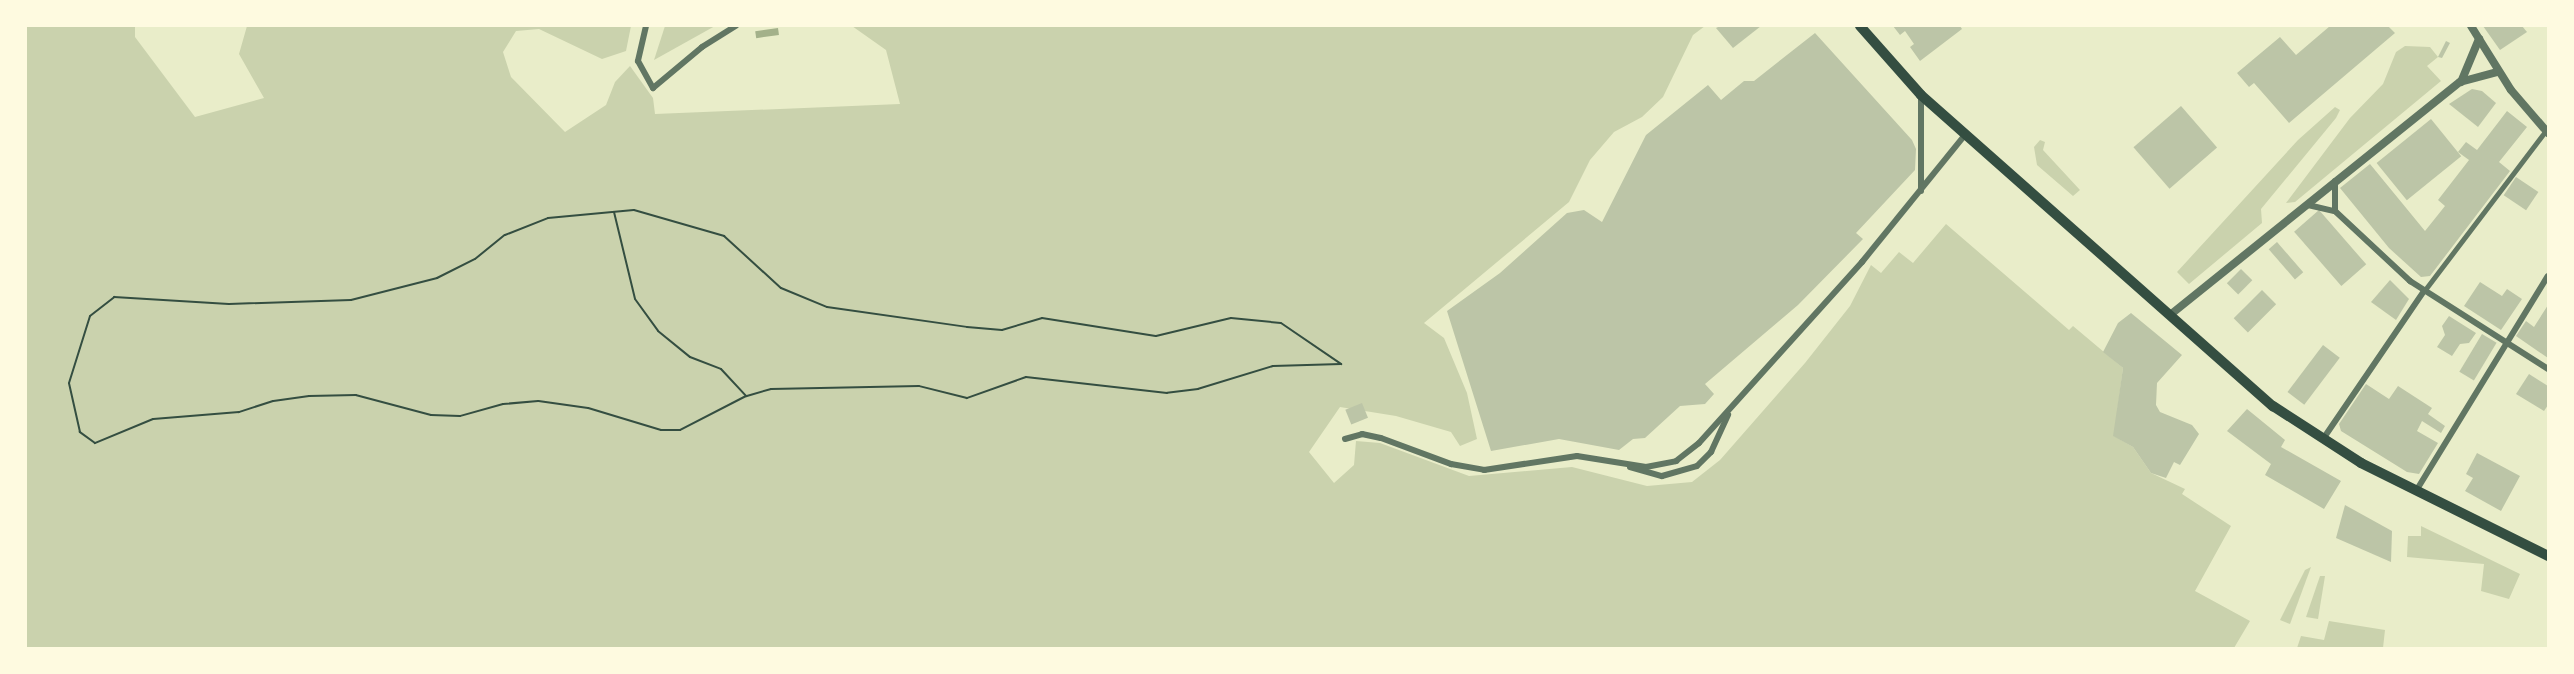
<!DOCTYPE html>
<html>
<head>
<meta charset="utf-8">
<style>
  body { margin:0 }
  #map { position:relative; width:2574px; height:674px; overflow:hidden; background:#e9edc9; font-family:Arial,sans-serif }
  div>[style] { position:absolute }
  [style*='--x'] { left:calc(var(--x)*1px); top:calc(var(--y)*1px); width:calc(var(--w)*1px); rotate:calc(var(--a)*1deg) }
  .green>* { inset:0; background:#cad2ad }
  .water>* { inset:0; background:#a3b18a; transform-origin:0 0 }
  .building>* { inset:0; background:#bcc5a7; transform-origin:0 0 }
  .path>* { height:2px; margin:-1px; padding:0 1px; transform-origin:1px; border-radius:1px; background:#344e41 }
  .pedestrian>* { height:5px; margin:-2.5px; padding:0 2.5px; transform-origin:2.5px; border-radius:2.5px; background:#617663 }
  .minor>* { height:6px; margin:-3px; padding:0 3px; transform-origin:3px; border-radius:3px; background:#617663 }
  .tertiary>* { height:8px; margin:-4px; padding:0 4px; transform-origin:4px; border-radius:4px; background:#617663 }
  .primary>* { height:10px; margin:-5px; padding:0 5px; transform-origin:5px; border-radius:5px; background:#344e41 }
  span { translate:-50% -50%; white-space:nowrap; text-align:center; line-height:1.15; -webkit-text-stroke:4.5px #fefae0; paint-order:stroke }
  .frame { position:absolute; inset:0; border:27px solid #fefae0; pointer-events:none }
</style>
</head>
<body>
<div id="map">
  <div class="green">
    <div style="clip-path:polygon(26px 26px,135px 26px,135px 37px,195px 117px,264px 98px,239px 54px,247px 26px,631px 26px,626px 51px,602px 59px,539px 29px,516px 31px,503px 52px,511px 77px,565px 132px,606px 105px,615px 82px,630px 66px,653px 98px,655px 114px,900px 104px,886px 50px,852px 26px,1705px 26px,1693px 35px,1663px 97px,1642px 117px,1614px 132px,1590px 160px,1569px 202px,1424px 323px,1444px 338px,1467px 393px,1477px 439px,1460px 446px,1451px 432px,1396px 416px,1340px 407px,1309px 452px,1334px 483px,1354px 465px,1356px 441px,1380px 443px,1469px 476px,1572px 467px,1647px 486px,1692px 482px,1720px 460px,1805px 363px,1850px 306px,1871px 265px,1881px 273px,1899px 252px,1913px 263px,1946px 224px,2069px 330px,2073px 326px,2123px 368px,2114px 436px,2133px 447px,2151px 473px,2185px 489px,2182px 494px,2231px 526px,2195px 591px,2250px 621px,2234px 648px,26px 648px)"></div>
    <div style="clip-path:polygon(665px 26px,715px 26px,654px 60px)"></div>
    <div style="clip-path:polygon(2405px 46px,2430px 47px,2438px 57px,2427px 66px,2441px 81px,2295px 202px,2286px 203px,2350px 118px,2383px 84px,2396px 52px)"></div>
    <div style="clip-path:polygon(2335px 107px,2340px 110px,2336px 118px,2261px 209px,2262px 223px,2189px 284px,2177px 272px,2298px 140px)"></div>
    <div style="clip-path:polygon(2040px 140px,2045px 142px,2043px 150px,2080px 190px,2073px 196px,2037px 165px,2034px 147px)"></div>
    <div style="clip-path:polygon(2421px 526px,2520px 574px,2509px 599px,2481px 591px,2484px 564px,2407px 557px,2408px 536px,2421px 536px)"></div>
    <div style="clip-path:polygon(2311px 567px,2290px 624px,2280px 620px,2305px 570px)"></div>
    <div style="clip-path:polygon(2320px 576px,2325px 576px,2318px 619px,2306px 617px)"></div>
    <div style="clip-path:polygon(2329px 621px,2385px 630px,2383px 648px,2297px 648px,2301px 636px,2324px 640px)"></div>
  </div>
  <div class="water">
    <div style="left:778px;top:28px;width:7px;height:23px;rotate:82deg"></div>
  </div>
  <div class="building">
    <div style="clip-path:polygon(1720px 26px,1761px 26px,1733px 48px,1716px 28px)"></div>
    <div style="clip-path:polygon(1893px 26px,1960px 26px,1962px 29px,1920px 61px,1910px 47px,1914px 44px,1905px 31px,1900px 35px)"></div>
    <div style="clip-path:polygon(2330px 26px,2388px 26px,2395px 33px,2289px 123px,2254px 83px,2249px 87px,2237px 73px,2280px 37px,2296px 55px)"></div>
    <div style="clip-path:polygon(2483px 26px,2522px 26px,2527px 32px,2500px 50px)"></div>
    <div style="clip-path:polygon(1815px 33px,1912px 140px,1916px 149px,1915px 170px,1856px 233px,1863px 239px,1798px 305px,1705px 384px,1714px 394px,1705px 404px,1680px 406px,1645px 438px,1633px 439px,1619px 450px,1559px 439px,1491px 451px,1447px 311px,1500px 273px,1567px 213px,1584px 210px,1602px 222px,1646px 135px,1708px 85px,1721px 100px,1744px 81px,1754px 81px)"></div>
    <div style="clip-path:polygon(2446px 41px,2450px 43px,2442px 58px,2438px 57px)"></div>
    <div style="clip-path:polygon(2472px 89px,2482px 91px,2496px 103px,2478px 127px,2449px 104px)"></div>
    <div style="left:2181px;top:106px;width:55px;height:63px;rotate:49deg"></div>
    <div style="clip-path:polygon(2507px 111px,2527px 127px,2499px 162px,2510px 171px,2430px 276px,2421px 277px,2389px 248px,2340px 188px,2370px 164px,2425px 231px,2445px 206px,2438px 200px,2469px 160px,2458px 152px,2466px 142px,2477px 150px)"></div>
    <div style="left:2431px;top:119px;width:48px;height:70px;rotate:51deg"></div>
    <div style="left:2516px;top:177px;width:27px;height:22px;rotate:34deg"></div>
    <div style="left:2319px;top:210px;width:72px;height:33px;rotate:49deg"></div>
    <div style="left:2277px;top:242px;width:40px;height:11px;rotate:49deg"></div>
    <div style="left:2241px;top:269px;width:16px;height:20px;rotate:45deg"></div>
    <div style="clip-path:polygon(2390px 280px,2409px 299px,2396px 320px,2371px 302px)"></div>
    <div style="clip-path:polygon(2480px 282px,2502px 296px,2507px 289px,2522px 299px,2501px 330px,2464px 306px)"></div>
    <div style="left:2262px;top:290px;width:20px;height:40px;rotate:45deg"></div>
    <div style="clip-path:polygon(2548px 305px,2548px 358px,2516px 336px,2526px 321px,2534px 327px)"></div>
    <div style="clip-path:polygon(2131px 313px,2182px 355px,2157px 383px,2156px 405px,2160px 412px,2192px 425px,2199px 434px,2180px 465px,2174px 462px,2166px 478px,2151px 473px,2133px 447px,2113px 436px,2123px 368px,2103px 352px,2118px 323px)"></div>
    <div style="clip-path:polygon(2449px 316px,2476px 333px,2469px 343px,2460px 344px,2452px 356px,2437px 347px,2445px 335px,2442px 326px)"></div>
    <div style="left:2482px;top:334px;width:17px;height:44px;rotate:31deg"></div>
    <div style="left:2323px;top:345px;width:21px;height:59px;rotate:37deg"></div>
    <div style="clip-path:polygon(2529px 374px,2548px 386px,2548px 405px,2544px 411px,2516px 394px)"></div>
    <div style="clip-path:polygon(2366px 384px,2389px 399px,2398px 386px,2432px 408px,2428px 414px,2445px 426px,2441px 433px,2422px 421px,2417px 431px,2438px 443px,2419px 474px,2407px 472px,2341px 431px,2339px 424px)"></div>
    <div style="left:1362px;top:403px;width:16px;height:18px;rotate:68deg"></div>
    <div style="clip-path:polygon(2247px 409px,2285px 440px,2281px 447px,2341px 481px,2324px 509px,2265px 475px,2271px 464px,2227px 431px)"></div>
    <div style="clip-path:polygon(2477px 453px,2520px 476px,2501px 511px,2465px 491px,2473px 478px,2466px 474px)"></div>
    <div style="clip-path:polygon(2345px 505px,2392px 531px,2391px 562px,2336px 538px)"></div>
  </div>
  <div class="path">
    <div style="--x:634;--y:210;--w:94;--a:16.1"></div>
    <div style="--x:724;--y:236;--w:77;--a:42.4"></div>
    <div style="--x:781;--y:288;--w:50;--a:22.4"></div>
    <div style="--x:827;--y:307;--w:141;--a:8.1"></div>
    <div style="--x:967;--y:327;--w:35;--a:5"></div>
    <div style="--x:1002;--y:330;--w:42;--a:-16.7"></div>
    <div style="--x:1042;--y:318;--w:115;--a:9"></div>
    <div style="--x:1156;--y:336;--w:77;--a:-13.5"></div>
    <div style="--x:1231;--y:318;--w:50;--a:5.7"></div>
    <div style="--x:1281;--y:323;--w:73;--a:34.3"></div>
    <div style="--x:1341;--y:364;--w:68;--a:178.3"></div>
    <div style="--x:1273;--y:366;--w:78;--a:163"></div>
    <div style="--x:1198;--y:389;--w:31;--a:173"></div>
    <div style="--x:1167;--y:393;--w:142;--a:-173.5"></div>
    <div style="--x:1026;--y:377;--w:63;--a:160.4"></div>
    <div style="--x:967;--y:398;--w:49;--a:-166"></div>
    <div style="--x:919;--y:386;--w:148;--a:178.8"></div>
    <div style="--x:771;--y:389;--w:26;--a:164"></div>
    <div style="--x:746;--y:396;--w:74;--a:152.7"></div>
    <div style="--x:680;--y:430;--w:19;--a:180"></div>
    <div style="--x:661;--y:430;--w:76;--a:-163.2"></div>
    <div style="--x:588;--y:408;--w:50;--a:-172"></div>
    <div style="--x:538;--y:401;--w:35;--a:175"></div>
    <div style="--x:503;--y:404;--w:45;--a:164.4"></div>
    <div style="--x:460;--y:416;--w:29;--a:-178"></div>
    <div style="--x:431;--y:415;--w:78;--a:-165.1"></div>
    <div style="--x:356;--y:395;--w:47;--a:178.8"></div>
    <div style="--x:309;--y:396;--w:36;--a:172"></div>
    <div style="--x:273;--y:401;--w:36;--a:162"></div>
    <div style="--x:239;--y:412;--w:86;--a:175.3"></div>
    <div style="--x:153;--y:419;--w:63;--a:157.5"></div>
    <div style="--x:95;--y:443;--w:19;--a:-144"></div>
    <div style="--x:80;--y:432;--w:50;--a:-102.7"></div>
    <div style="--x:69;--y:383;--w:70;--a:-72.6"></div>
    <div style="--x:90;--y:316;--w:31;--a:-38"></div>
    <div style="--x:114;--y:297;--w:115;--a:3.5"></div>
    <div style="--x:229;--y:304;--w:122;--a:-1.9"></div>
    <div style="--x:351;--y:300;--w:89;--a:-14.3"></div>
    <div style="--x:437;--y:278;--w:42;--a:-26.6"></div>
    <div style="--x:475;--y:259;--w:38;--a:-39"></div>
    <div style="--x:505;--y:235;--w:46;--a:-21.6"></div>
    <div style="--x:548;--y:218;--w:86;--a:-5.3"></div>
    <div style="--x:614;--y:212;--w:89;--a:76.4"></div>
    <div style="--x:635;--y:299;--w:39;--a:54"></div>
    <div style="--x:658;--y:331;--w:41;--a:39.1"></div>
    <div style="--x:690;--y:357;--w:33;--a:21"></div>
    <div style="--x:721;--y:369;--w:37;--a:47"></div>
  </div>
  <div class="pedestrian">
    <div style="--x:2424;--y:291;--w:202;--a:-52.8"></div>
  </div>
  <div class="minor">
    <div style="--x:646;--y:26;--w:36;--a:103"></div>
    <div style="--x:638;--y:61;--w:31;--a:61"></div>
    <div style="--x:653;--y:88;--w:64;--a:-39.9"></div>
    <div style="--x:702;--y:47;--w:40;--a:-32"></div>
    <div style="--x:2335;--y:181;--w:30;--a:90"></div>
    <div style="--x:1921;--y:191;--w:95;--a:-90"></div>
    <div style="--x:2308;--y:205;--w:28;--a:13"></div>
    <div style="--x:2335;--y:211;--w:103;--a:43"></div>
    <div style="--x:2410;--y:281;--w:164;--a:32.5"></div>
    <div style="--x:1345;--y:439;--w:18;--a:-16"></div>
    <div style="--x:1362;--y:434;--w:19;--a:12"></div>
    <div style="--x:1381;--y:438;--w:75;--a:20.4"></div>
    <div style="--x:1451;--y:464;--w:34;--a:10"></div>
    <div style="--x:1484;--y:470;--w:94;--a:-8.6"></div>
    <div style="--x:1577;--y:456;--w:70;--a:9.1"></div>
    <div style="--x:1646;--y:467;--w:31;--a:-11"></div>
    <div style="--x:1676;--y:461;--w:29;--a:-38"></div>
    <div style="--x:1699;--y:443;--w:244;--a:-48"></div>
    <div style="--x:1862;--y:262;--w:164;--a:-51"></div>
    <div style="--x:2323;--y:439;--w:179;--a:-55.7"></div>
    <div style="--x:1630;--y:467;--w:33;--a:16"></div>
    <div style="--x:1662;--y:476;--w:36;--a:-16"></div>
    <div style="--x:1697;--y:466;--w:20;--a:-45"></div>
    <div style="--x:1711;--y:452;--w:41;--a:-65.3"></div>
    <div style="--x:2416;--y:491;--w:252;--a:-58.5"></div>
  </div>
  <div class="tertiary">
    <div style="--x:2471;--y:26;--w:75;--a:58"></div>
    <div style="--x:2511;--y:90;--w:57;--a:49.3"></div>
    <div style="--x:2461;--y:82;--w:47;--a:-67.3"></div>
    <div style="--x:2170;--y:315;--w:372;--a:-38.8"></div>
    <div style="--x:2460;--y:82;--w:39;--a:-15"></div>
  </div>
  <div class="primary">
    <div style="--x:1860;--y:26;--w:92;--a:48.5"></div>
    <div style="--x:1921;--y:95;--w:470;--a:41.5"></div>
    <div style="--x:2273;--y:406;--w:105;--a:32.9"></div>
    <div style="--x:2361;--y:463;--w:209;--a:26.4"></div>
  </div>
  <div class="frame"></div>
</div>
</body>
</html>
